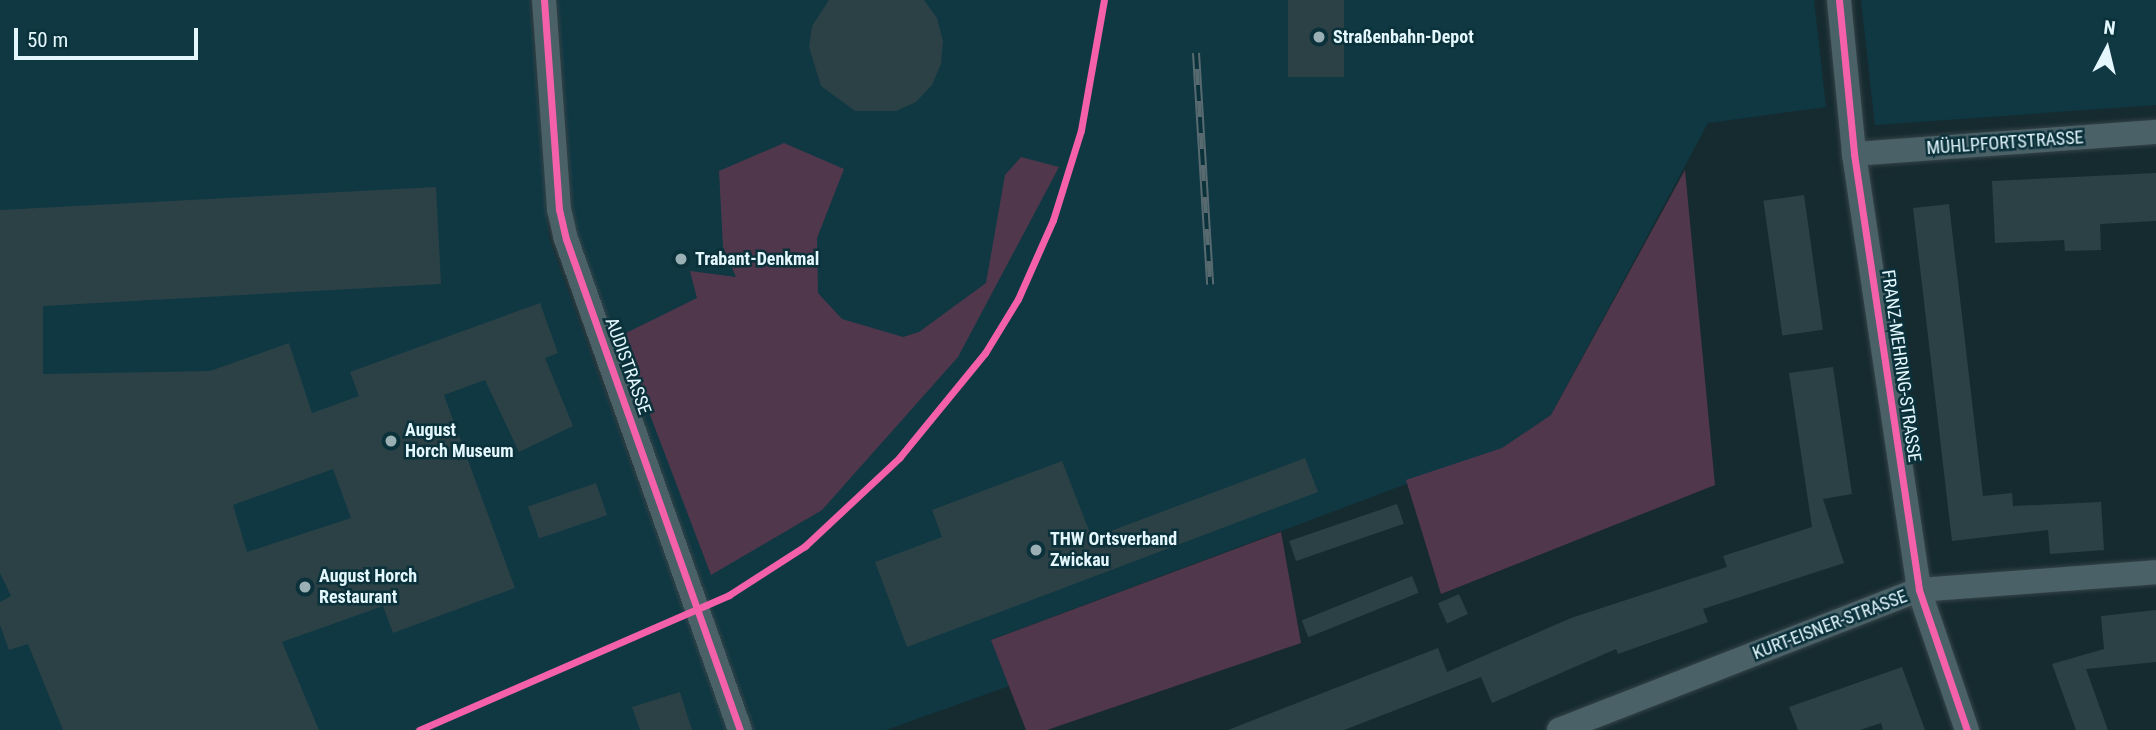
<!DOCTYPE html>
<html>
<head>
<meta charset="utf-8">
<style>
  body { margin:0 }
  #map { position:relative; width:2156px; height:730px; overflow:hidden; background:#162b30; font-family:"Roboto Condensed",sans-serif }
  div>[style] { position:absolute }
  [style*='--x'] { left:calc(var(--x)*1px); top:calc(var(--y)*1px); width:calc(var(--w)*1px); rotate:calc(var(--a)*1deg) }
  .built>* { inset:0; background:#0f3843 }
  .green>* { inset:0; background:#51374b }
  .building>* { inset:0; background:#2b4146; transform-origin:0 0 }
  .roads { filter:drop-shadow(0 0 2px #364449) drop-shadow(0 0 2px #364449) }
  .minor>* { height:24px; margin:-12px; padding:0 12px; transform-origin:12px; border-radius:12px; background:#4b6168 }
  .rail>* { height:8px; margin-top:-4px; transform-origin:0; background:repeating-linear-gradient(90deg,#0b313b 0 16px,#576a6f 0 32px); box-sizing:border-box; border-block:2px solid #576a6f }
  .cycleway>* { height:7px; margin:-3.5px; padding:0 3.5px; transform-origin:3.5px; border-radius:3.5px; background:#f560ab }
  .dots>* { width:19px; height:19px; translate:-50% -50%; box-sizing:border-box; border:4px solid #0b313b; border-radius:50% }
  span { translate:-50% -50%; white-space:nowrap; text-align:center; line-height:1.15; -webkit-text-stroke:5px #0b313b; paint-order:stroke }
  .poi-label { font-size:18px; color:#e3f7fd; font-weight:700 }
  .left { translate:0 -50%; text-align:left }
  .street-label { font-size:18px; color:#e3f7fd }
  .north { position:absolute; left:2072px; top:14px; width:70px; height:70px; -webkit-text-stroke:5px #0b313b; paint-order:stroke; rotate:7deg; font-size:19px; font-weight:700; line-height:28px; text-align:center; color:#e3f7fd }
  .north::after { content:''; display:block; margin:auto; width:24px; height:32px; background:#e3f7fd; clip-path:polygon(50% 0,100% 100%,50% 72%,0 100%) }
  .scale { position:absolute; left:14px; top:28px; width:184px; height:32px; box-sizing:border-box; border:4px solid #e3f7fd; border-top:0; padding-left:9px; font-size:21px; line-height:24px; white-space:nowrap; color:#e3f7fd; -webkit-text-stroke:5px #0b313b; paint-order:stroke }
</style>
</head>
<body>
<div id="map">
  <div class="built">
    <div style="clip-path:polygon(0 0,530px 0,549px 238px,728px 730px,0 730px)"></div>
    <div style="clip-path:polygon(557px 0,1814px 0,1826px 107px,1708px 123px,1551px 415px,1502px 448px,991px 640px,1009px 686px,886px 730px,749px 730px,573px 224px)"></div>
    <div style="clip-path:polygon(1861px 0,2156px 0,2156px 105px,1875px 125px)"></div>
  </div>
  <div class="green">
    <div style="clip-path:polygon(784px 143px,844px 169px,817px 238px,818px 293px,842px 319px,903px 337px,919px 332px,986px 283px,1005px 175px,1021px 157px,1059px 167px,958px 357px,822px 510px,711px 575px,620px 336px,697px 298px,690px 271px,736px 277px,723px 247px,719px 171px)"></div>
    <div style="clip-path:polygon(1685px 170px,1715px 485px,1441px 594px,1406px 480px,1502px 448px,1551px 415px)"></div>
    <div style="clip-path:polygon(1281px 532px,1301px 643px,1047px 730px,1026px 730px,991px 640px)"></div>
  </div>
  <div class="building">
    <div style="clip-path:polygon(829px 0,924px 0,937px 18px,943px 41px,941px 64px,932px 85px,916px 102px,896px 111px,855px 111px,821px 86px,809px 47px,812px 26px)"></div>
    <div style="left:1288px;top:0;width:56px;height:77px"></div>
    <div style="clip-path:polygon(2156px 173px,2156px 221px,2100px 224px,2101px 250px,2065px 251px,2064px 240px,1995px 243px,1992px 181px)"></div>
    <div style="clip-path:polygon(evenodd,436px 187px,441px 284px,43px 306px,43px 374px,210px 371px,289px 343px,312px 413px,359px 396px,350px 372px,540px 303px,558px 353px,545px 358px,573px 426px,519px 452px,485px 380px,444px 395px,515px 588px,393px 633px,383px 606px,282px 642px,319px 730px,63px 730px,28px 644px,9px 650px,0 625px,0 602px,11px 596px,0 573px,0 210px,436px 187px,333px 469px,351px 518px,247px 552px,233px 505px,333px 469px)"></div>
    <div style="left:1804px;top:195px;width:136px;height:41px;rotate:82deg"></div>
    <div style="clip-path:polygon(1949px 204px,1983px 496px,2012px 493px,2013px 506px,2101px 502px,2104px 550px,2050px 554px,2048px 530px,1952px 541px,1913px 208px)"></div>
    <div style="clip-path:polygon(1833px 367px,1852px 494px,1823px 499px,1844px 563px,1703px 609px,1708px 622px,1618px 654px,1616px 649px,1492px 703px,1481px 677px,1344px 730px,1228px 730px,1438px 648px,1447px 672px,1571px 618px,1727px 567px,1723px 556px,1812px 527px,1789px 373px)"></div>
    <div style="clip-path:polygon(1305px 458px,1318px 492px,907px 647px,875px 562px,942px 537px,932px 510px,1062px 461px,1092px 538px)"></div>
    <div style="left:596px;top:483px;width:34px;height:72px;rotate:71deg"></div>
    <div style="left:1397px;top:504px;width:21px;height:114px;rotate:71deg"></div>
    <div style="left:1412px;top:576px;width:18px;height:119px;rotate:68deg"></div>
    <div style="left:1459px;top:594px;width:22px;height:23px;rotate:66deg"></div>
    <div style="clip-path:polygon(2156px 610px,2156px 662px,2086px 669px,2108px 730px,2076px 730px,2052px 664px,2104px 649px,2101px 616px)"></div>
    <div style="clip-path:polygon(1902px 667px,1925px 730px,1883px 730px,1881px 723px,1860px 730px,1798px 730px,1789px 707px)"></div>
    <div style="clip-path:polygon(680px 692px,692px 730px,640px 730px,632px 707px)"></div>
  </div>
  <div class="roads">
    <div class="minor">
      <div style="--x:544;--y:0;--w:210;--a:85.9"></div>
      <div style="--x:559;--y:209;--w:31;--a:77"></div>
      <div style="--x:566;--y:239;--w:521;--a:70.49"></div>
      <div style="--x:1839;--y:0;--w:155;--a:84.4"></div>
      <div style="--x:1854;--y:154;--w:441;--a:81.5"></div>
      <div style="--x:1919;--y:590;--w:148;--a:71.1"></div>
      <div style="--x:1854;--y:154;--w:303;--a:-4.2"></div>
      <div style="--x:1559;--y:730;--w:386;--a:-21.3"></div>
      <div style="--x:1919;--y:590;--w:238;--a:-4.3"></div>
    </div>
  </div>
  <div class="rail">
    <div style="--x:1196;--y:53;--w:232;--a:86.5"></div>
  </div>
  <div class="cycleway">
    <div style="--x:544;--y:0;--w:210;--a:85.9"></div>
    <div style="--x:559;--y:209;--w:31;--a:77"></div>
    <div style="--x:566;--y:239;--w:521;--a:70.49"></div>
    <div style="--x:1839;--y:0;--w:155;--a:84.4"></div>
    <div style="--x:1854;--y:154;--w:441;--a:81.5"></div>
    <div style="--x:1919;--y:590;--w:148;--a:71.1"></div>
    <div style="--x:419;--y:730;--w:338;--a:-23.5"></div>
    <div style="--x:729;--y:595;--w:90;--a:-32.8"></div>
    <div style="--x:805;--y:546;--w:129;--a:-43.1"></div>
    <div style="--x:899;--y:458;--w:136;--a:-50.7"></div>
    <div style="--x:985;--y:353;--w:63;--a:-58.6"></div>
    <div style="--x:1018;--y:299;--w:86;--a:-66.1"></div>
    <div style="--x:1053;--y:220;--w:94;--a:-72.7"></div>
    <div style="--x:1081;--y:130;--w:132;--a:-80"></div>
  </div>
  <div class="dots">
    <div style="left:1319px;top:37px;background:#9bb0b5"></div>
    <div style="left:681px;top:259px;background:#9bb0b5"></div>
    <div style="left:391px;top:441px;background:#9bb0b5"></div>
    <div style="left:1036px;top:550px;background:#9bb0b5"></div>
    <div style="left:305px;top:587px;background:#9bb0b5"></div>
  </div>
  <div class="poi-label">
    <span class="left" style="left:1333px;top:37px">Straßenbahn-Depot</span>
    <span class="left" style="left:695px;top:259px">Trabant-Denkmal</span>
    <span class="left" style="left:405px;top:441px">August<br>Horch Museum</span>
    <span class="left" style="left:1050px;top:550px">THW Ortsverband<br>Zwickau</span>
    <span class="left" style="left:319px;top:587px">August Horch<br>Restaurant</span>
  </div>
  <div class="street-label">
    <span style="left:2005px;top:143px;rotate:-4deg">MÜHLPFORTSTRASSE</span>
    <span style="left:628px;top:366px;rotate:70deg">AUDISTRASSE</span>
    <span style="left:1901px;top:366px;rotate:82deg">FRANZ-MEHRING-STRASSE</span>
    <span style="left:1830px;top:625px;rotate:-21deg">KURT-EISNER-STRASSE</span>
  </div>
  <div class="north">N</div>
  <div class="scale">50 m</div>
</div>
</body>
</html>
